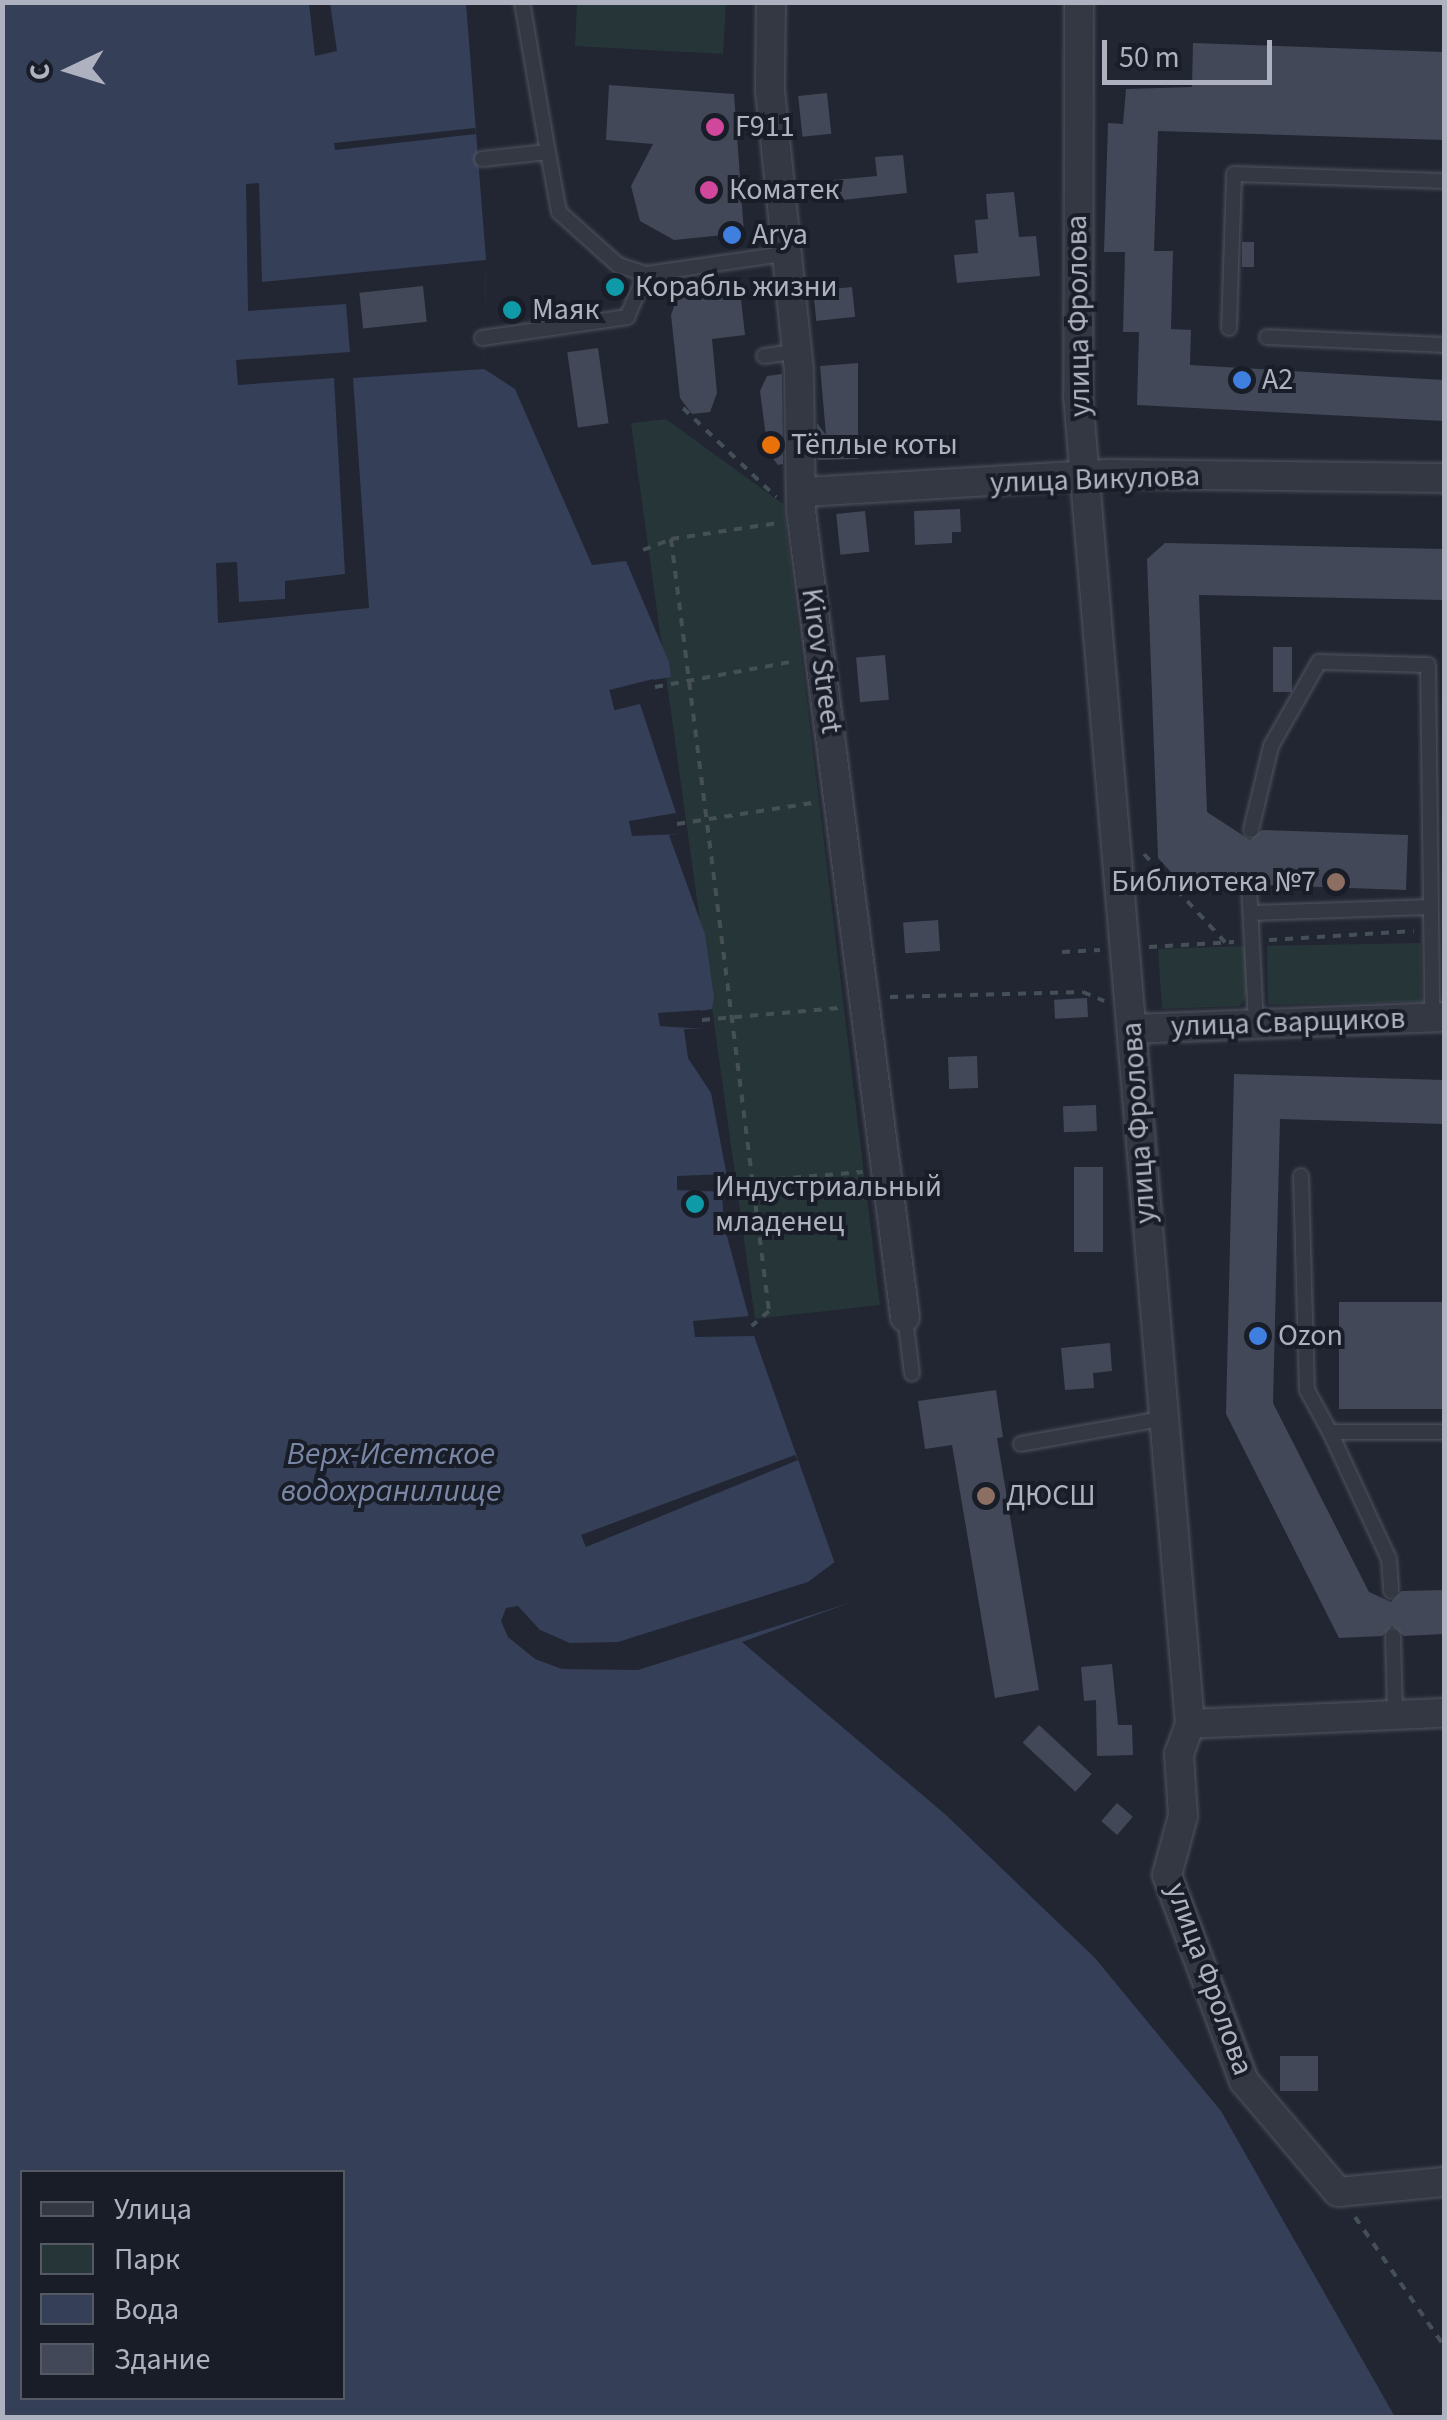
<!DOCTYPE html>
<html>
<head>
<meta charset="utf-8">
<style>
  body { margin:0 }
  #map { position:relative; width:1447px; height:2420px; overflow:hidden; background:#212632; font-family:"Source Sans 3",sans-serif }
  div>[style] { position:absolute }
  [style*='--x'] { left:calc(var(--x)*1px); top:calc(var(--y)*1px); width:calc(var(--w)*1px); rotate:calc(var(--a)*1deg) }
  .green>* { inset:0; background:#263537; transform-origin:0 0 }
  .water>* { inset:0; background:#363f58 }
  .pier>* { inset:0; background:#212632; transform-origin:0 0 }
  .building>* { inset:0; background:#424857; transform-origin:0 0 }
  .path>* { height:4px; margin-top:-2px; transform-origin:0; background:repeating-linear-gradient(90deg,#445055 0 8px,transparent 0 16px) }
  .roads { filter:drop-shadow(0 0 2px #515561) drop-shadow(0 0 2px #515561) }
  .service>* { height:14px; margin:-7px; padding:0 7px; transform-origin:7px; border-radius:7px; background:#343843 }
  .minor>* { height:28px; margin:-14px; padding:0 14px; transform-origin:14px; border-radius:14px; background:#343843 }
  .dots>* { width:28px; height:28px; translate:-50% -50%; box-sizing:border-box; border:5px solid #191d27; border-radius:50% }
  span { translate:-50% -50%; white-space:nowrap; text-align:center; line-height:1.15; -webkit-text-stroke:8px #191d27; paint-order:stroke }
  .poi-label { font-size:30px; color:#aeb2c0 }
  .left { translate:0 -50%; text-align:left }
  .right { translate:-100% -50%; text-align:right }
  .street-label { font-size:30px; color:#aeb2c0 }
  .water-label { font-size:32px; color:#7986a6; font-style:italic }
  .frame { position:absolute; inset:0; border:5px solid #aeb2c0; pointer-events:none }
  .legend { position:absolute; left:20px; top:2170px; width:325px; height:230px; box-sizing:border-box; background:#191d27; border:2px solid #555964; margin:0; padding:12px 18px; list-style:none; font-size:30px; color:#aeb2c0 }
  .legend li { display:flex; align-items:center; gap:20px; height:50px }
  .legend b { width:50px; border:2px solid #555964 }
  .north { position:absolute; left:20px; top:20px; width:100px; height:100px; -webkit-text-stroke:8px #191d27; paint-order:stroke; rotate:266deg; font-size:28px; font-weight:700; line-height:40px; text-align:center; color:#aeb2c0 }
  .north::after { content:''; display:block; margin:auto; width:35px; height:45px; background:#aeb2c0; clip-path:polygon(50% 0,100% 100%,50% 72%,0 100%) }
  .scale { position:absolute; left:1102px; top:40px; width:170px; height:45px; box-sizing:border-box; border:5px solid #aeb2c0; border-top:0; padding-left:12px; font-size:30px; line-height:35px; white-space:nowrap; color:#aeb2c0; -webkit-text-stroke:8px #191d27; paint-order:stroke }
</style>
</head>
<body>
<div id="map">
  <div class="green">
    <div style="clip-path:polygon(577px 3px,726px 3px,723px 54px,575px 46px)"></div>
    <div style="clip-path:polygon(666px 419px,783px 504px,880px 1305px,755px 1319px,631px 423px)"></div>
    <div style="left:1421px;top:943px;width:59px;height:154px;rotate:89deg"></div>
    <div style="clip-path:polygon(1247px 946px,1249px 992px,1240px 1006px,1162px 1009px,1158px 949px)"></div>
  </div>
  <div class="water">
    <div style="clip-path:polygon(evenodd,3px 3px,466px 3px,486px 260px,484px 369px,515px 389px,592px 565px,626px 561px,669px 662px,671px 677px,653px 680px,658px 699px,639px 701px,676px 813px,679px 834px,669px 835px,705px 934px,714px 997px,712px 1009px,701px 1011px,703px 1029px,684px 1029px,688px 1058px,711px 1093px,730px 1192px,722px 1193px,724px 1225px,754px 1336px,849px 1603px,742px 1642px,946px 1815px,1095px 1958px,1221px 2111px,1395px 2417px,3px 2418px,3px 3px,22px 2172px,342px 2172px,342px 2398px,22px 2398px,22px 2172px)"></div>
  </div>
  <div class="pier">
    <div style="clip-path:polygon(309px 3px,330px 3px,337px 51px,315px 56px)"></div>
    <div style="clip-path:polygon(475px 128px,476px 134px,335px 150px,334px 143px)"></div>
    <div style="clip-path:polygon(259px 183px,262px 282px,486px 260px,484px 369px,353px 378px,369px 608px,218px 623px,216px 563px,237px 562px,239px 602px,285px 599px,285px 581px,345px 574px,334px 378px,238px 385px,236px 360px,350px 352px,346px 304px,248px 311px,246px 184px)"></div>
    <div style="left:653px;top:679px;width:21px;height:45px;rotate:76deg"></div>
    <div style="clip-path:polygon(676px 813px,679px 834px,632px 836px,629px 821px)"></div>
    <div style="clip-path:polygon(701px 1010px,703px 1029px,660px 1026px,658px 1013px)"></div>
    <div style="clip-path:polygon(728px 1174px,730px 1192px,677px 1190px,677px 1176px)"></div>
    <div style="clip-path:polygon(749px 1316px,754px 1336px,695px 1337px,693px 1321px)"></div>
    <div style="clip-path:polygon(795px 1455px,798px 1460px,586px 1547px,581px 1535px)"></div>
    <div style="clip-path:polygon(836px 1561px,849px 1603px,638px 1670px,562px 1669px,535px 1659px,508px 1637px,501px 1621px,506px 1608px,518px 1606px,540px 1630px,570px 1643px,618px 1642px,808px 1582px)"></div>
  </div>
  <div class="building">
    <div style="clip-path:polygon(1193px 43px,1444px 52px,1444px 140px,1158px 131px,1154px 251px,1173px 251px,1171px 329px,1191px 330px,1190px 365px,1444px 380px,1444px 421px,1137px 405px,1139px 332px,1123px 332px,1125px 252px,1104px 252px,1108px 123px,1123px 124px,1126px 89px,1192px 87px)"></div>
    <div style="clip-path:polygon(609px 85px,734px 94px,744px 233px,674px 240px,640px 221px,631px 186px,653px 144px,606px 140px)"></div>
    <div style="left:827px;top:93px;width:41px;height:29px;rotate:84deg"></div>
    <div style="clip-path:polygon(903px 155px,907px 193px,824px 202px,823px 181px,877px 176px,875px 157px)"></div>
    <div style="clip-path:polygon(1014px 192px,1019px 237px,1036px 236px,1040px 276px,957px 283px,954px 255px,978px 253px,975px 220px,988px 219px,986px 194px)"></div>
    <div style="left:1242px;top:242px;width:12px;height:25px"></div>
    <div style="left:423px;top:286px;width:36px;height:64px;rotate:84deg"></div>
    <div style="left:852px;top:287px;width:30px;height:39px;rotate:84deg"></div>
    <div style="clip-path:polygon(740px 290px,745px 335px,712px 339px,717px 393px,710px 412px,692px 414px,680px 398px,671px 315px,677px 298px)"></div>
    <div style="left:598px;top:348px;width:76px;height:31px;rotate:82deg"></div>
    <div style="clip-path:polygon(858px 363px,858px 459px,818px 460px,817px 423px,826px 435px,820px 366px)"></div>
    <div style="clip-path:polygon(782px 374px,783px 464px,778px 465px,768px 452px,760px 391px,767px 376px)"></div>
    <div style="clip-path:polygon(960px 509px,961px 532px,952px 532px,952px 543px,915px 545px,914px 511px)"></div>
    <div style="left:865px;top:511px;width:41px;height:29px;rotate:84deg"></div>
    <div style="clip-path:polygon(1165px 543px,1444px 549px,1444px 600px,1199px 595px,1207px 812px,1250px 840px,1262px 830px,1408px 835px,1406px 890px,1260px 885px,1249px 874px,1239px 884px,1180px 882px,1158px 858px,1147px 559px)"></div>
    <div style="left:1273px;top:647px;width:19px;height:45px"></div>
    <div style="left:885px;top:655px;width:45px;height:29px;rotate:85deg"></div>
    <div style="left:938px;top:920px;width:31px;height:35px;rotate:86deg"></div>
    <div style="left:1087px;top:998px;width:19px;height:33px;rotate:87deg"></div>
    <div style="left:977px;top:1056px;width:32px;height:29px;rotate:88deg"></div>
    <div style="clip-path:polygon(1234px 1074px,1444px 1080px,1444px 1124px,1280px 1119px,1273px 1403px,1369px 1592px,1391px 1602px,1402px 1591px,1444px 1590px,1444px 1634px,1404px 1636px,1392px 1626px,1382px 1636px,1339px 1638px,1226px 1414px)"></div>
    <div style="left:1096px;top:1105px;width:26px;height:33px;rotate:88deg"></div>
    <div style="left:1103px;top:1167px;width:85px;height:29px;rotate:90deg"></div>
    <div style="left:1444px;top:1302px;width:107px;height:105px;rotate:90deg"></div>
    <div style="clip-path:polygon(1110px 1343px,1112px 1371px,1093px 1373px,1094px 1388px,1065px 1390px,1061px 1348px)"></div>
    <div style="clip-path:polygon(996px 1390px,1003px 1437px,997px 1438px,1039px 1690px,995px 1698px,952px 1445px,925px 1449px,918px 1401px)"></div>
    <div style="clip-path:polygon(1112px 1664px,1118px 1725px,1132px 1725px,1133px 1755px,1097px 1756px,1096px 1700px,1084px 1701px,1081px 1667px)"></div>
    <div style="left:1039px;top:1725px;width:72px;height:24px;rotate:43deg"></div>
    <div style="left:1117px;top:1803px;width:21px;height:24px;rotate:41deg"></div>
    <div style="left:1280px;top:2056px;width:38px;height:35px"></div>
  </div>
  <div class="path">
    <div style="--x:683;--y:408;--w:129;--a:43.7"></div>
    <div style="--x:671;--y:539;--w:778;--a:82.77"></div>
    <div style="--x:769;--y:1311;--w:23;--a:139"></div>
    <div style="--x:643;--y:550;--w:30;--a:-21"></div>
    <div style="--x:671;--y:539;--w:108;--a:-8.5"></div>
    <div style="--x:655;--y:687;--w:142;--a:-10.5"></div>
    <div style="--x:677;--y:824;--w:137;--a:-8.8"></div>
    <div style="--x:1144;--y:854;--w:120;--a:47.4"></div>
    <div style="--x:1269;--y:940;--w:145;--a:-3.6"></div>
    <div style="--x:1149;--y:947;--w:85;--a:-3.4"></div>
    <div style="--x:1062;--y:952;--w:38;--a:-3"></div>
    <div style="--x:890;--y:997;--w:193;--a:-1.5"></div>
    <div style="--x:1083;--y:992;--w:23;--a:23"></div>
    <div style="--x:702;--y:1020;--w:137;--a:-5"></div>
    <div style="--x:729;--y:1183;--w:134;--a:-4.7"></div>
    <div style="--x:1355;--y:2217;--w:157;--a:55.4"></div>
  </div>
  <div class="roads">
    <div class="service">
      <div style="--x:522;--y:2;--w:152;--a:80.2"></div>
      <div style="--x:482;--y:159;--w:66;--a:-6.1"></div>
      <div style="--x:548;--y:152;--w:61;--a:79.6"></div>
      <div style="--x:559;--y:212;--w:79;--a:41.9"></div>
      <div style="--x:618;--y:265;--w:29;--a:18"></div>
      <div style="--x:1229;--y:328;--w:154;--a:-88.1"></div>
      <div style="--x:1234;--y:174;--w:210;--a:1.9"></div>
      <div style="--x:1267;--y:337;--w:177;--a:2.6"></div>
      <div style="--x:482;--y:338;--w:147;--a:-8.2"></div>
      <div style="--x:627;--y:317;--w:47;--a:-66.2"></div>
      <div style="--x:646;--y:274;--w:138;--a:-8.3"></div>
      <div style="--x:764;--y:356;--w:30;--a:-8"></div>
      <div style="--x:1251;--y:830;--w:86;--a:-76.6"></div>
      <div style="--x:1271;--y:746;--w:97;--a:-60.3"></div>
      <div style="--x:1319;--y:662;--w:109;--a:1.6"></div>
      <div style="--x:1428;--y:665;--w:352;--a:89.3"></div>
      <div style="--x:1249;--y:885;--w:139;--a:87.1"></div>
      <div style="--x:1251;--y:913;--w:180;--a:-1.9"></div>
      <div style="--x:1301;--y:1176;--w:214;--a:88.4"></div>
      <div style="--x:1307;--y:1390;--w:48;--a:61.3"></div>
      <div style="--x:1330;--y:1432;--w:114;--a:0"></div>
      <div style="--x:905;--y:1317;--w:57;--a:83"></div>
      <div style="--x:1330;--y:1432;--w:140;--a:65.1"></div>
      <div style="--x:1389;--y:1559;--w:32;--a:86"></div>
      <div style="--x:1021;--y:1444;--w:143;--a:-10.1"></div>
      <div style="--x:1393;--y:1636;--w:79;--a:88.5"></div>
    </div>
    <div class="minor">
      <div style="--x:771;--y:2;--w:88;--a:90.7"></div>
      <div style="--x:770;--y:90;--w:283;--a:84.1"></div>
      <div style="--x:799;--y:372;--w:139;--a:89.2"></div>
      <div style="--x:801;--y:511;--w:813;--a:82.65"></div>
      <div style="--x:1079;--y:2;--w:394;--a:90.1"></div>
      <div style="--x:1078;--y:396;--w:1333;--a:85.18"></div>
      <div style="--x:1190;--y:1724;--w:32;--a:110"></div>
      <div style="--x:1179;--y:1754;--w:62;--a:86.3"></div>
      <div style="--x:1183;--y:1816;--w:61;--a:105.2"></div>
      <div style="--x:1167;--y:1875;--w:220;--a:69.5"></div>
      <div style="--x:1244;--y:2081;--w:145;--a:49.7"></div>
      <div style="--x:1338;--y:2192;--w:106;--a:-5.4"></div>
      <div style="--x:805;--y:492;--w:308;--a:-3.4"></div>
      <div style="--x:1112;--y:474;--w:332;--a:0.7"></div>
      <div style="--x:1132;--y:1029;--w:312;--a:-2.2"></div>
      <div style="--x:1190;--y:1724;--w:254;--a:-2.5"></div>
    </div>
  </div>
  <div class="dots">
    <div style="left:715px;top:127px;background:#d1479c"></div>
    <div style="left:709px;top:190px;background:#d1479c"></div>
    <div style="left:732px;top:235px;background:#3f7fe0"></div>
    <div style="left:615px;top:287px;background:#0f9aa8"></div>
    <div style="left:512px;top:310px;background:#0f9aa8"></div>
    <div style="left:1242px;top:380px;background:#3f7fe0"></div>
    <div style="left:771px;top:445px;background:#e8710a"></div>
    <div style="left:1336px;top:882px;background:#8d6e63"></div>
    <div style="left:695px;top:1204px;background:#0f9aa8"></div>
    <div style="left:1258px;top:1336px;background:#3f7fe0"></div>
    <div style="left:986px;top:1496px;background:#8d6e63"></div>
  </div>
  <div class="poi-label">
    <span class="left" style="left:735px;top:127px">F911</span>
    <span class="left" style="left:729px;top:190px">Коматек</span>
    <span class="left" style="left:752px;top:235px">Arya</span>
    <span class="left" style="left:635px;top:287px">Корабль жизни</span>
    <span class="left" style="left:532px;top:310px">Маяк</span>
    <span class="left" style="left:1262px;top:380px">А2</span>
    <span class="left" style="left:791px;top:445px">Тёплые коты</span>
    <span class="right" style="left:1316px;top:882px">Библиотека №7</span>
    <span class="left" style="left:715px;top:1204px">Индустриальный<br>младенец</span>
    <span class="left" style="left:1278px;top:1336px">Ozon</span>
    <span class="left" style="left:1006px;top:1496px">ДЮСШ</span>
  </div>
  <div class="street-label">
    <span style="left:1079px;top:316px;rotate:-91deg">улица Фролова</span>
    <span style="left:1095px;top:480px;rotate:-2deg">улица Викулова</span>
    <span style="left:821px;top:661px;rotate:82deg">Kirov Street</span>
    <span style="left:1288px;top:1023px;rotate:-2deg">улица Сварщиков</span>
    <span style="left:1139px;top:1123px;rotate:-94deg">улица Фролова</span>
    <span style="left:1209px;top:1979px;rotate:70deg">улица Фролова</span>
  </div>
  <div class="water-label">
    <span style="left:391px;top:1473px">Верх-Исетское<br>водохранилище</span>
  </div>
  <div class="frame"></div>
  <ul class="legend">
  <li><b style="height:12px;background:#343843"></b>Улица</li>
  <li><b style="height:28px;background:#263537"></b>Парк</li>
  <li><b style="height:28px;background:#363f58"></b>Вода</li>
  <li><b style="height:28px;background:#424857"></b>Здание</li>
  </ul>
  <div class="north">С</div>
  <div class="scale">50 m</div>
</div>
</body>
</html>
